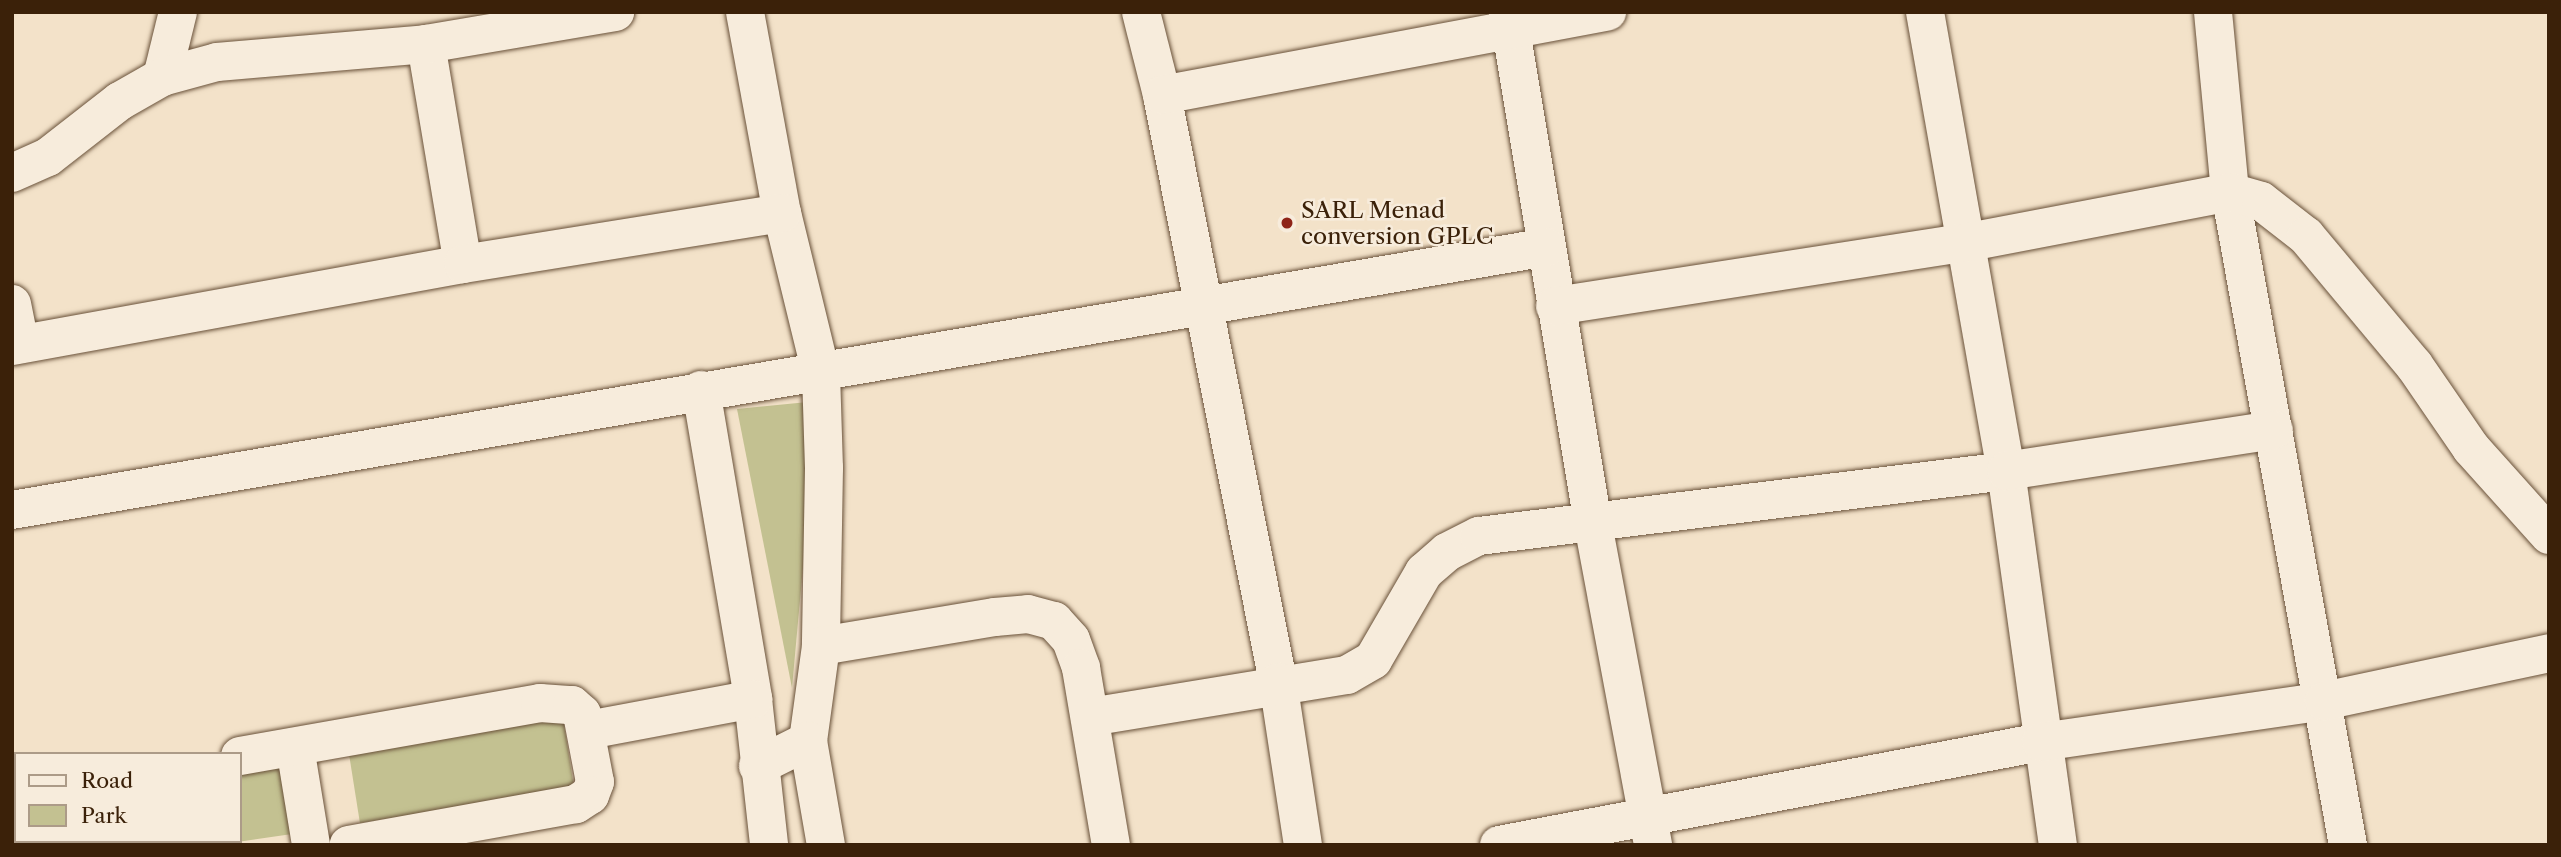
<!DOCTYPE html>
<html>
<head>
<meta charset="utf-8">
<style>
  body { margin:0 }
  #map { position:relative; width:2561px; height:857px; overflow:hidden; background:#f3e2c9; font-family:"Libre Caslon Text",serif }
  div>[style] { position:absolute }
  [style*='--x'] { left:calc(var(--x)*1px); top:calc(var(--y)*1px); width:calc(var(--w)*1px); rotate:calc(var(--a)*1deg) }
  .green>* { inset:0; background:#c3c191; transform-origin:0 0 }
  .roads { filter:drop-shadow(0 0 2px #695139) drop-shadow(0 0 2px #695139) }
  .minor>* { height:38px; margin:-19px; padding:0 19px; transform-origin:19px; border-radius:19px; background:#f7ecdc }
  .dots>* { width:19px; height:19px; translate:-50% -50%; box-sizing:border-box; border:4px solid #f7ecdc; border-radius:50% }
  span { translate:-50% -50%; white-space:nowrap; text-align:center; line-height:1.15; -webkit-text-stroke:5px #f7ecdc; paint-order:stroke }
  .poi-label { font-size:23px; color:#3b2109 }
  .left { translate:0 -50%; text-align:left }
  .frame { position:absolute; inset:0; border:14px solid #3b2109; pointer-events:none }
  .legend { position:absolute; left:14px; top:752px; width:228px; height:91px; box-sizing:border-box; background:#f7ecdc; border:2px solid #ac9b88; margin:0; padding:9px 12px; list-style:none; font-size:21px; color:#3b2109 }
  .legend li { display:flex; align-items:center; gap:14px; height:35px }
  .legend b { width:35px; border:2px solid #ac9b88 }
</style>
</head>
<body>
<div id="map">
  <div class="green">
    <div style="clip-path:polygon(818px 401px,792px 688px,737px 409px)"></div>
    <div style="left:563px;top:718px;width:72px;height:217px;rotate:81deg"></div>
    <div style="clip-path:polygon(282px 764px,292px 834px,217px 845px,94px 845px,94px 841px,240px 841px,240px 770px)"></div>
  </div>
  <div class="roads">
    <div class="minor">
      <div style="--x:745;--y:12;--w:204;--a:79.6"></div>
      <div style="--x:782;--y:213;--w:165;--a:76.3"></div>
      <div style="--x:821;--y:373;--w:95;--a:88.2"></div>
      <div style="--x:824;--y:468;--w:178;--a:91"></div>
      <div style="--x:821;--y:646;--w:96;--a:97.8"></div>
      <div style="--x:808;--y:741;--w:56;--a:153.4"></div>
      <div style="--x:1141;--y:12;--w:86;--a:75.8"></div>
      <div style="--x:1162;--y:95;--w:598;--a:78.82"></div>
      <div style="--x:1278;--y:682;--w:165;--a:81.3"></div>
      <div style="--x:1508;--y:12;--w:519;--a:80.57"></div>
      <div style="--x:1593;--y:524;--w:327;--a:79.4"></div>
      <div style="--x:1925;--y:12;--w:466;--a:80"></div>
      <div style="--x:2006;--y:471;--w:378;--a:82.1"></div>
      <div style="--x:2213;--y:12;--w:181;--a:84.6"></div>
      <div style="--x:2230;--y:192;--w:664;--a:79.76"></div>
      <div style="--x:426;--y:44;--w:223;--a:80.5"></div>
      <div style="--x:162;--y:77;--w:67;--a:-76.2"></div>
      <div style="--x:1162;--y:95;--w:453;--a:-10.6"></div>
      <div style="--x:12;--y:173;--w:39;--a:-24"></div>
      <div style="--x:48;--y:157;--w:91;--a:-37.9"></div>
      <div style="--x:120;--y:101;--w:48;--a:-29.7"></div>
      <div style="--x:162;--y:77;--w:57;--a:-15.3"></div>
      <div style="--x:217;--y:62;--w:210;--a:-4.9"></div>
      <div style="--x:426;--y:44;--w:192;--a:-9.6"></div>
      <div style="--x:12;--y:304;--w:41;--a:78.7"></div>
      <div style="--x:1555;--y:306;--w:419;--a:-8.8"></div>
      <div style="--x:1969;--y:242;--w:266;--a:-10.8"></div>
      <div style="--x:2230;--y:192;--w:32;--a:16"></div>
      <div style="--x:2261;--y:201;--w:57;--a:37.9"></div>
      <div style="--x:2306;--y:236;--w:168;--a:50.1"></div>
      <div style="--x:2414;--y:365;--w:101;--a:55.5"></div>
      <div style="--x:2471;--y:448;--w:117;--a:48.1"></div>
      <div style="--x:12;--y:346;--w:458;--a:-10.3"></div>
      <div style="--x:463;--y:264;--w:323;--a:-9.1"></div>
      <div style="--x:701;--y:390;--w:313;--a:80.4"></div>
      <div style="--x:753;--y:699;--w:147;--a:83.7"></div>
      <div style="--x:12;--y:510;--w:1557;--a:-9.72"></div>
      <div style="--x:821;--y:646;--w:176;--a:-9.5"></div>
      <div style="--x:995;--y:617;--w:33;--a:-5"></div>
      <div style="--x:1028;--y:614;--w:27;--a:15"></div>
      <div style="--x:1054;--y:621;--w:25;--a:48"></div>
      <div style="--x:1071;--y:640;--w:30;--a:70"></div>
      <div style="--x:1081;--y:668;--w:180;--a:80.4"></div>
      <div style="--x:1090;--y:717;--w:260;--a:-9.3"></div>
      <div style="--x:1347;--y:675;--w:30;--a:-30"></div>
      <div style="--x:1373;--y:660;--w:102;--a:-59.9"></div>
      <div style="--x:1424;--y:572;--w:30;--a:-41"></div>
      <div style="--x:1447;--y:552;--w:36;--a:-27"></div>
      <div style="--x:1479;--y:536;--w:531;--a:-7.03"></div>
      <div style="--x:2006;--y:471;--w:271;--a:-8.7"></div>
      <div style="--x:588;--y:730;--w:168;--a:-10.6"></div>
      <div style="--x:808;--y:741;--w:106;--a:80.2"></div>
      <div style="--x:295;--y:747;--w:99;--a:80.7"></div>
      <div style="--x:240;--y:756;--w:305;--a:-10"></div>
      <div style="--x:540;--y:703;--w:32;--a:4"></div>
      <div style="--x:572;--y:705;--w:13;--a:42"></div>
      <div style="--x:582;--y:714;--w:69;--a:79.2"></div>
      <div style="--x:595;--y:782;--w:14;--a:111"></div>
      <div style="--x:590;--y:795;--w:17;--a:147"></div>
      <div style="--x:576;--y:804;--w:231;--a:169.8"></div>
      <div style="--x:60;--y:841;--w:4;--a:76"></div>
      <div style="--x:1499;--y:845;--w:552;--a:-10.76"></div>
      <div style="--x:2041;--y:742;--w:286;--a:-8.2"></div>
      <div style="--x:2324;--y:701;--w:230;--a:-12"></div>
    </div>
  </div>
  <div class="dots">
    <div style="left:1287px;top:223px;background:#8f2418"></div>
  </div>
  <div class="poi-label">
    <span class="left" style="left:1301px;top:223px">SARL Menad<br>conversion GPLC</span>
  </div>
  <div class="frame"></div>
  <ul class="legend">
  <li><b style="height:9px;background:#f7ecdc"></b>Road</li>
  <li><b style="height:19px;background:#c3c191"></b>Park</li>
  </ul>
</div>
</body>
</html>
